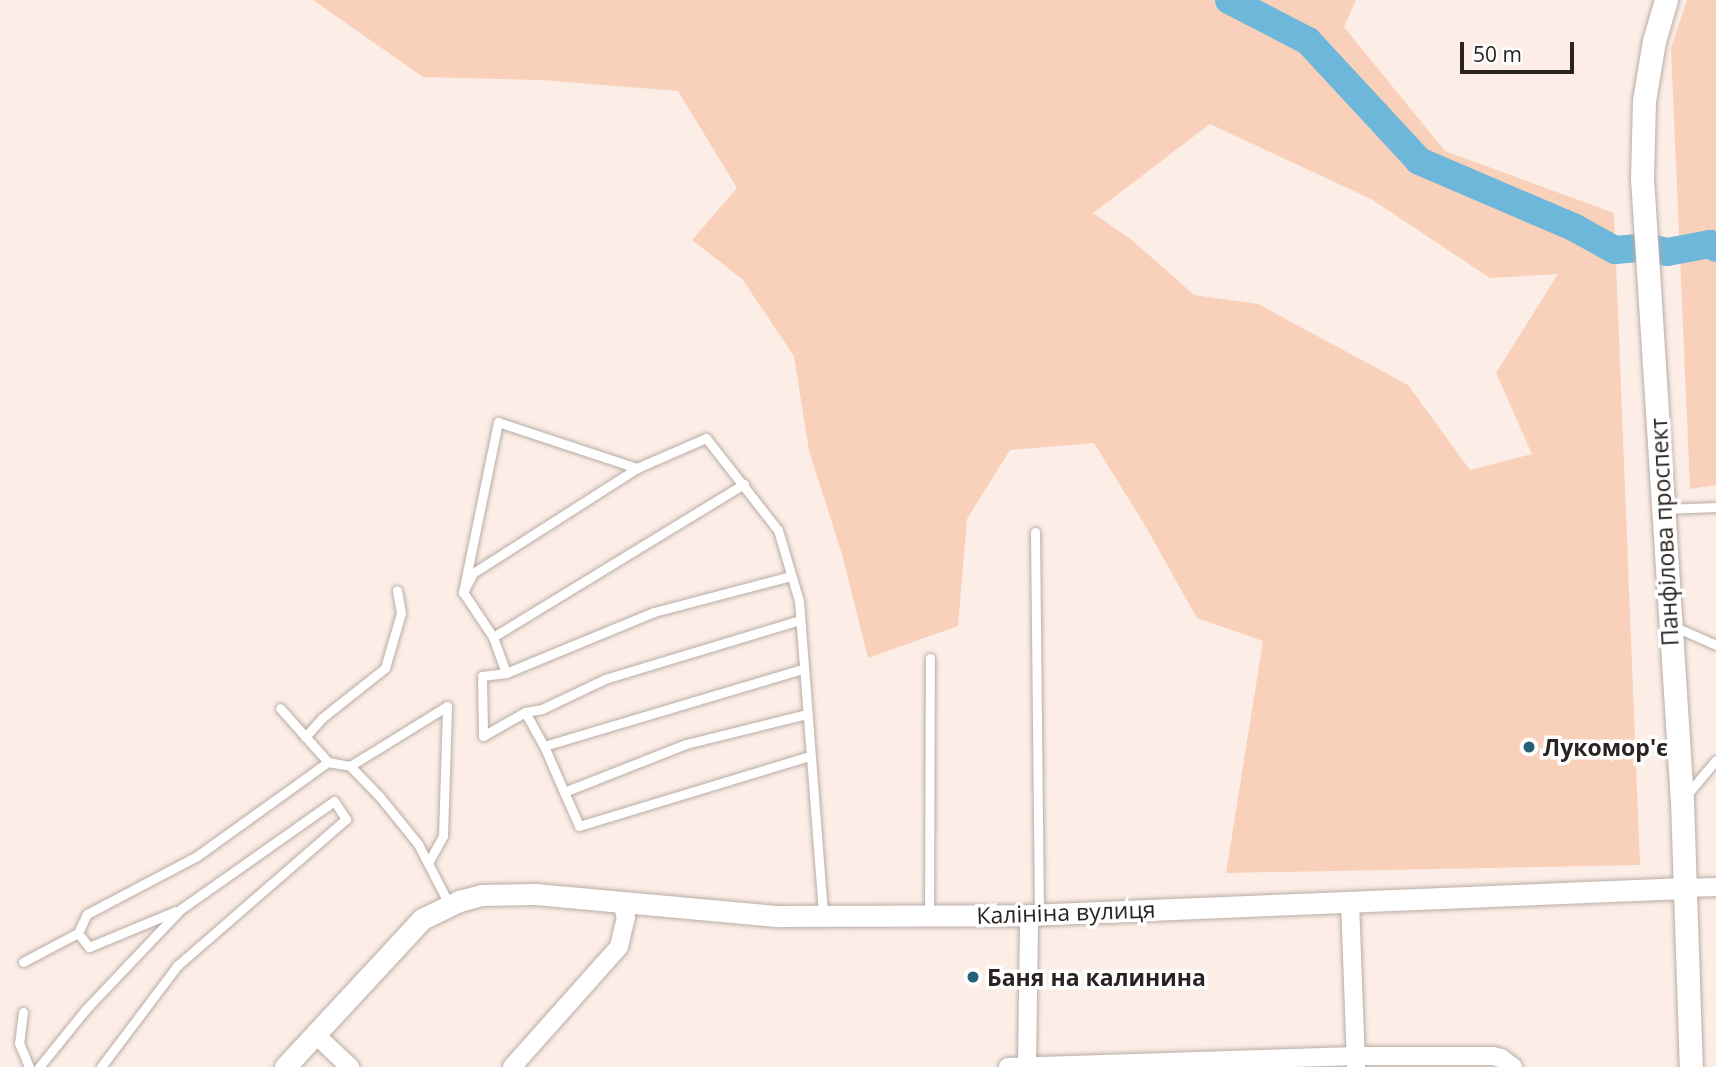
<!DOCTYPE html>
<html>
<head>
<meta charset="utf-8">
<style>
  body { margin:0 }
  #map { position:relative; width:1716px; height:1067px; overflow:hidden; background:#fceee6; font-family:"Open Sans",sans-serif }
  div>[style] { position:absolute }
  [style*='--x'] { left:calc(var(--x)*1px); top:calc(var(--y)*1px); width:calc(var(--w)*1px); rotate:calc(var(--a)*1deg) }
  .green>* { inset:0; background:#f9d0b9 }
  .river>* { height:28px; margin:-14px; padding:0 14px; transform-origin:14px; border-radius:14px; background:#6cb7da }
  .roads { filter:drop-shadow(0 0 2px #b9aca5) drop-shadow(0 0 2px #b9aca5) }
  .service>* { height:9px; margin:-4.5px; padding:0 4.5px; transform-origin:4.5px; border-radius:4.5px; background:#fff }
  .minor>* { height:18px; margin:-9px; padding:0 9px; transform-origin:9px; border-radius:9px; background:#fff }
  .tertiary>* { height:21px; margin:-10.5px; padding:0 10.5px; transform-origin:10.5px; border-radius:10.5px; background:#fff }
  .secondary>* { height:23px; margin:-11.5px; padding:0 11.5px; transform-origin:11.5px; border-radius:11.5px; background:#fff }
  .dots>* { width:19px; height:19px; translate:-50% -50%; box-sizing:border-box; border:4px solid #fff; border-radius:50% }
  span { translate:-50% -50%; white-space:nowrap; text-align:center; line-height:1.15; -webkit-text-stroke:7px #fff; paint-order:stroke }
  .street-label { font-size:23px; color:#292421 }
  .poi-label { font-size:23px; color:#292421; font-weight:700 }
  .left { translate:0 -50%; text-align:left }
  .scale { position:absolute; left:1460px; top:42px; width:114px; height:32px; box-sizing:border-box; border:4px solid #292421; border-top:0; padding-left:9px; font-size:21px; line-height:24px; white-space:nowrap; color:#292421; -webkit-text-stroke:5px #fff; paint-order:stroke }
</style>
</head>
<body>
<div id="map">
  <div class="green">
    <div style="clip-path:polygon(evenodd,313px 0,1356px 0,1344px 27px,1445px 151px,1614px 213px,1640px 865px,1226px 873px,1263px 641px,1197px 618px,1143px 522px,1094px 443px,1010px 450px,967px 519px,958px 626px,868px 658px,842px 554px,809px 451px,794px 356px,742px 279px,692px 240px,737px 188px,678px 91px,542px 80px,423px 77px,313px 0,1210px 124px,1371px 199px,1490px 278px,1558px 274px,1496px 373px,1532px 454px,1470px 470px,1408px 385px,1258px 304px,1194px 295px,1132px 240px,1093px 213px,1210px 124px)"></div>
    <div style="clip-path:polygon(1687px 0,1716px 0,1716px 485px,1690px 489px,1671px 48px)"></div>
  </div>
  <div class="river">
    <div style="--x:1229;--y:0;--w:89;--a:27.4"></div>
    <div style="--x:1308;--y:41;--w:163;--a:47.2"></div>
    <div style="--x:1419;--y:161;--w:170;--a:23.2"></div>
    <div style="--x:1575;--y:228;--w:46;--a:28.8"></div>
    <div style="--x:1615;--y:250;--w:32;--a:-5"></div>
    <div style="--x:1647;--y:247;--w:21;--a:14"></div>
    <div style="--x:1667;--y:252;--w:44;--a:-10.5"></div>
    <div style="--x:1710;--y:244;--w:7;--a:34"></div>
  </div>
  <div class="roads">
    <div class="service">
      <div style="--x:637;--y:468;--w:146;--a:-161.7"></div>
      <div style="--x:498;--y:422;--w:174;--a:101.6"></div>
      <div style="--x:463;--y:592;--w:21;--a:-62"></div>
      <div style="--x:473;--y:573;--w:195;--a:-32.6"></div>
      <div style="--x:637;--y:468;--w:75;--a:-23.5"></div>
      <div style="--x:706;--y:438;--w:117;--a:52"></div>
      <div style="--x:778;--y:530;--w:74;--a:73.5"></div>
      <div style="--x:799;--y:601;--w:314;--a:85.6"></div>
      <div style="--x:1665;--y:509;--w:51;--a:-2.2"></div>
      <div style="--x:1035;--y:532;--w:382;--a:89.4"></div>
      <div style="--x:465;--y:589;--w:4;--a:124"></div>
      <div style="--x:463;--y:592;--w:54;--a:56.3"></div>
      <div style="--x:493;--y:637;--w:294;--a:-31.4"></div>
      <div style="--x:800;--y:620;--w:204;--a:163.2"></div>
      <div style="--x:605;--y:679;--w:70;--a:154.5"></div>
      <div style="--x:542;--y:709;--w:17;--a:170"></div>
      <div style="--x:525;--y:712;--w:39;--a:61"></div>
      <div style="--x:544;--y:746;--w:270;--a:-16.6"></div>
      <div style="--x:1673;--y:626;--w:47;--a:23.8"></div>
      <div style="--x:493;--y:637;--w:38;--a:70"></div>
      <div style="--x:506;--y:673;--w:160;--a:-22.4"></div>
      <div style="--x:654;--y:612;--w:142;--a:-14.7"></div>
      <div style="--x:506;--y:673;--w:24;--a:173"></div>
      <div style="--x:482;--y:676;--w:60;--a:89"></div>
      <div style="--x:483;--y:736;--w:48;--a:-29.7"></div>
      <div style="--x:305;--y:737;--w:25;--a:-48"></div>
      <div style="--x:322;--y:718;--w:80;--a:-38.4"></div>
      <div style="--x:385;--y:668;--w:57;--a:-73.8"></div>
      <div style="--x:401;--y:613;--w:23;--a:-100"></div>
      <div style="--x:544;--y:746;--w:50;--a:66.5"></div>
      <div style="--x:564;--y:792;--w:131;--a:-21.5"></div>
      <div style="--x:686;--y:744;--w:125;--a:-13.9"></div>
      <div style="--x:328;--y:762;--w:22;--a:10"></div>
      <div style="--x:350;--y:766;--w:43;--a:45.9"></div>
      <div style="--x:380;--y:797;--w:60;--a:51"></div>
      <div style="--x:418;--y:844;--w:68;--a:62.7"></div>
      <div style="--x:350;--y:766;--w:114;--a:-31.7"></div>
      <div style="--x:564;--y:792;--w:37;--a:66"></div>
      <div style="--x:579;--y:826;--w:241;--a:-16.9"></div>
      <div style="--x:1685;--y:797;--w:48;--a:-50"></div>
      <div style="--x:428;--y:863;--w:31;--a:-61"></div>
      <div style="--x:443;--y:836;--w:130;--a:-88.2"></div>
      <div style="--x:929;--y:915;--w:257;--a:-89.8"></div>
      <div style="--x:78;--y:933;--w:21;--a:-65"></div>
      <div style="--x:87;--y:914;--w:124;--a:-27.8"></div>
      <div style="--x:197;--y:856;--w:161;--a:-35.7"></div>
      <div style="--x:328;--y:762;--w:72;--a:-131.6"></div>
      <div style="--x:23;--y:962;--w:62;--a:-27.8"></div>
      <div style="--x:78;--y:933;--w:18;--a:52"></div>
      <div style="--x:89;--y:947;--w:94;--a:-22.5"></div>
      <div style="--x:23;--y:1012;--w:31;--a:97"></div>
      <div style="--x:19;--y:1043;--w:26;--a:67"></div>
      <div style="--x:39;--y:1067;--w:75;--a:-51"></div>
      <div style="--x:86;--y:1009;--w:138;--a:-46.5"></div>
      <div style="--x:181;--y:909;--w:187;--a:-35.2"></div>
      <div style="--x:334;--y:801;--w:22;--a:56"></div>
      <div style="--x:346;--y:819;--w:224;--a:139"></div>
      <div style="--x:177;--y:966;--w:126;--a:127"></div>
    </div>
    <div class="minor">
      <div style="--x:1685;--y:888;--w:31;--a:-2"></div>
      <div style="--x:1350;--y:901;--w:166;--a:87.9"></div>
      <div style="--x:316;--y:1035;--w:47;--a:43.3"></div>
      <div style="--x:512;--y:1067;--w:161;--a:-48.3"></div>
      <div style="--x:619;--y:947;--w:31;--a:-77"></div>
      <div style="--x:626;--y:917;--w:14;--a:-107"></div>
      <div style="--x:1008;--y:1067;--w:348;--a:-1.8"></div>
      <div style="--x:1356;--y:1056;--w:137;--a:0"></div>
      <div style="--x:1493;--y:1056;--w:8;--a:14"></div>
      <div style="--x:1501;--y:1058;--w:15;--a:37"></div>
      <div style="--x:1027;--y:1067;--w:152;--a:-89.2"></div>
    </div>
    <div class="tertiary">
      <div style="--x:285;--y:1067;--w:202;--a:-47.2"></div>
      <div style="--x:422;--y:919;--w:41;--a:-25.9"></div>
      <div style="--x:459;--y:901;--w:23;--a:-15"></div>
      <div style="--x:481;--y:895;--w:54;--a:-1.1"></div>
      <div style="--x:535;--y:894;--w:245;--a:5.2"></div>
      <div style="--x:779;--y:916;--w:250;--a:-0.2"></div>
      <div style="--x:1029;--y:915;--w:657;--a:-2.36"></div>
    </div>
    <div class="secondary">
      <div style="--x:1666;--y:0;--w:43;--a:106.3"></div>
      <div style="--x:1654;--y:41;--w:61;--a:99.5"></div>
      <div style="--x:1644;--y:101;--w:77;--a:91.5"></div>
      <div style="--x:1642;--y:178;--w:624;--a:86.33"></div>
      <div style="--x:1682;--y:801;--w:266;--a:88.1"></div>
    </div>
  </div>
  <div class="dots">
    <div style="left:1529px;top:747px;background:#255f78"></div>
    <div style="left:973px;top:977px;background:#255f78"></div>
  </div>
  <div class="street-label">
    <span style="left:1664px;top:532px;rotate:-93deg">Панфілова проспект</span>
    <span style="left:1066px;top:912px;rotate:-2deg">Калініна вулиця</span>
  </div>
  <div class="poi-label">
    <span class="left" style="left:1543px;top:747px">Лукомор'є</span>
    <span class="left" style="left:987px;top:977px">Баня на калинина</span>
  </div>
  <div class="scale">50 m</div>
</div>
</body>
</html>
